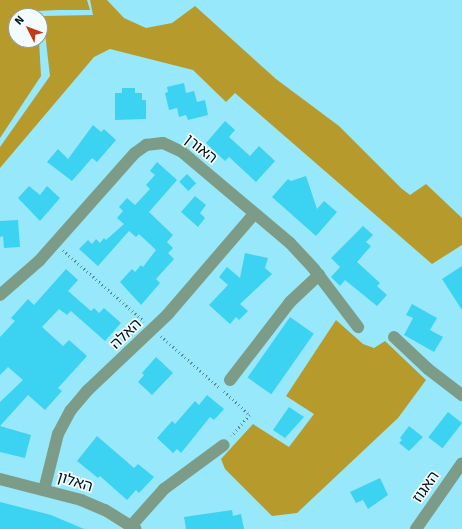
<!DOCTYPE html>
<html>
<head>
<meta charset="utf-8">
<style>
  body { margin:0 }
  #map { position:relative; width:462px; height:529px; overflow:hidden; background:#97e8fb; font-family:Signika,"Noto Sans Hebrew",sans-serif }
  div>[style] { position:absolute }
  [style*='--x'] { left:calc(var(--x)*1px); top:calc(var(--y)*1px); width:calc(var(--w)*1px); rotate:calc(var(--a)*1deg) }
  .forest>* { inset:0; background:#b69b2c }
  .building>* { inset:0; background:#3bd3f1; transform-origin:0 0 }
  .path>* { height:2.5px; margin-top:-1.25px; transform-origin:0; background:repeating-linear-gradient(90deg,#558a97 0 1px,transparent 0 4px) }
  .minor>* { height:12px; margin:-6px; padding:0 6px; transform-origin:6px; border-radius:6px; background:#7d9c87 }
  span { translate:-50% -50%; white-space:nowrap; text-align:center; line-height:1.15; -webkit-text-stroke:3.5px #f2fcfe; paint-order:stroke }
  .street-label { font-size:15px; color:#000f15 }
  .north { position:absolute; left:8px; top:8px; width:40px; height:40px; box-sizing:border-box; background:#f2fcfe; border:1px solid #919da1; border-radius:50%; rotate:312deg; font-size:11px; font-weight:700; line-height:16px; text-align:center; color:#000f15 }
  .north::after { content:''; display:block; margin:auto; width:14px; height:18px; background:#c23913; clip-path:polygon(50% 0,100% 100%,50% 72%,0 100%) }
</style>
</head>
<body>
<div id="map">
  <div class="forest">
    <div style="clip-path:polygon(0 0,87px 0,90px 10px,58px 10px,37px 11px,37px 16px,16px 16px,16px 40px,39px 40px,41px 76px,0 138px)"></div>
    <div style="clip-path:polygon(90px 0,107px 0,124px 18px,146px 28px,172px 23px,195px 6px,276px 79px,339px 126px,401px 188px,410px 195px,426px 184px,462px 218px,462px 245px,432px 264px,235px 93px,226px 102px,193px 70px,110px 49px,94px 57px,0 168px,0 147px,50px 76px,43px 16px,93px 15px)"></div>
    <div style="clip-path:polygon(336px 320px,363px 344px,374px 348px,385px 341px,426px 380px,398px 418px,297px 513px,272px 516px,225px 469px,221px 459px,253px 424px,289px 447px,314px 414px,286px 396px)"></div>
  </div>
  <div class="building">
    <div style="clip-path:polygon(184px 83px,186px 93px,194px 91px,197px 102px,205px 100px,208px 115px,188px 120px,186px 115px,179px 117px,177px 108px,169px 110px,165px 93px,168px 92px,167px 87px)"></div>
    <div style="clip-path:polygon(122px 88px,135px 88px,135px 93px,142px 93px,142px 100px,146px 100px,146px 119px,115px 120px,115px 93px,122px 93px)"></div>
    <div style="clip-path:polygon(225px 121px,235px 130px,229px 137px,250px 156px,259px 146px,275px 161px,256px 182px,229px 157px,225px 161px,206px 143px)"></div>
    <div style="clip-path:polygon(93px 125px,101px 132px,104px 129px,116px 140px,97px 162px,92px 158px,72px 181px,47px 162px,58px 149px,68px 159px)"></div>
    <div style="clip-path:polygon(157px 162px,177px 180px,149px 212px,173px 235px,167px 242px,173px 248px,168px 253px,174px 259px,156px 279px,160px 283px,141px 305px,120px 282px,132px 269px,135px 272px,141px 265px,143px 267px,156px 250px,139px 234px,136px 237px,129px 231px,98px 266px,79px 249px,88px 240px,92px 244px,96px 239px,100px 243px,104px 238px,106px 240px,124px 224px,117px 218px,123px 211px,119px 207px,127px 198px,135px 205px,150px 189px,146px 185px,155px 175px,150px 171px)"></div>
    <div style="left:187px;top:174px;width:13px;height:11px;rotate:45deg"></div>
    <div style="clip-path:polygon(306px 176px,317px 209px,324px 201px,337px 212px,316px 236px,272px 197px,288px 179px,291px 181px)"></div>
    <div style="clip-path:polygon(29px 186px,40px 195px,47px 186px,60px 198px,40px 221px,18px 198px)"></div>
    <div style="clip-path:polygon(195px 196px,206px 205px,200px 213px,205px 218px,198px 227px,181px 212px)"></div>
    <div style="clip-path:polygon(18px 220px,20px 247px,4px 248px,3px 236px,0 237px,0 221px)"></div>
    <div style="clip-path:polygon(363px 226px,373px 235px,366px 242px,371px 246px,357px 262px,380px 283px,377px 286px,387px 295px,377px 306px,345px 280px,340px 286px,331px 277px,340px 267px,331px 258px)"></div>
    <div style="clip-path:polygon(245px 253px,268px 258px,265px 268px,272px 274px,240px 304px,248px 311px,239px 320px,236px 317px,230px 324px,209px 305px,228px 285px,219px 277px,227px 267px,240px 278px)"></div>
    <div style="clip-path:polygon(462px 266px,462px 310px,442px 279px)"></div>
    <div style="clip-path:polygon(66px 269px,78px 280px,68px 291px,91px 311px,94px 308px,99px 313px,104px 308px,121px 323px,105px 341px,71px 311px,67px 315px,59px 309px,42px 327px,63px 346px,69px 340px,87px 356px,58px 388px,62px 391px,45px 410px,28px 395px,0 426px,31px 435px,25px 458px,0 452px,0 402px,23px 380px,8px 367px,0 375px,0 337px,15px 321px,11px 318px,28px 299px,34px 305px)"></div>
    <div style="clip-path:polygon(412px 304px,437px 318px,430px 330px,443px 337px,434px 352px,404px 335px,413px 318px,406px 315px)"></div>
    <div style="left:290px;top:317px;width:29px;height:74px;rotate:35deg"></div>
    <div style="clip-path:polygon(156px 357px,173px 373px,152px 395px,138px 382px,144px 375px,142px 373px)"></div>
    <div style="clip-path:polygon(207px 395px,224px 409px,214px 420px,210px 417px,181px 453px,177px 449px,173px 453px,157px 438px,172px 421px,175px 424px,195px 401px,199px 405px)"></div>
    <div style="clip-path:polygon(289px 407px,304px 417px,285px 438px,273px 430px)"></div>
    <div style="left:448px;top:412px;width:18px;height:32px;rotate:38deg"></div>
    <div style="clip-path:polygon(409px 426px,423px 437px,409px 451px,399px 443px,402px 440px,400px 438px)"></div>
    <div style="clip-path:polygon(97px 436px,134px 468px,138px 464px,154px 477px,139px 493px,136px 490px,127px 500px,100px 476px,98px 478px,77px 461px)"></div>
    <div style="clip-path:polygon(380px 478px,388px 495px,368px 509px,363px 500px,356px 503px,350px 492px)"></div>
    <div style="clip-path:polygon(0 502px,51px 515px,84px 529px,0 529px)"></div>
    <div style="clip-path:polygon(232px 510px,233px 516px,241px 514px,244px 529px,186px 529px,184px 517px)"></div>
  </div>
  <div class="path">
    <div style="--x:63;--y:250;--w:108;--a:41.2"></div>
    <div style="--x:161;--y:336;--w:79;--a:41.4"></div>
    <div style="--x:224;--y:391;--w:35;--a:43"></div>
    <div style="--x:250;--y:415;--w:28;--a:131"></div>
  </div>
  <div class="minor">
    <div style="--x:0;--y:295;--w:52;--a:-41.1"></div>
    <div style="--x:39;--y:261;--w:144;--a:-48.4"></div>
    <div style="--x:135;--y:153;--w:14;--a:-36"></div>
    <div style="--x:146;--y:145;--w:17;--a:-7"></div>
    <div style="--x:163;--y:143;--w:21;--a:25"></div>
    <div style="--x:182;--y:152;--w:141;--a:40.1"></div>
    <div style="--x:290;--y:243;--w:35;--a:47"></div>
    <div style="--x:314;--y:269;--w:73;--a:52.8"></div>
    <div style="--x:394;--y:337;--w:47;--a:43.3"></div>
    <div style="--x:428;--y:369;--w:43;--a:37.4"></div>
    <div style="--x:230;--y:380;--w:98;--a:-52.4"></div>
    <div style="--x:290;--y:302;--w:40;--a:-43"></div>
    <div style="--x:0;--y:479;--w:84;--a:14.5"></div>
    <div style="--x:81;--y:500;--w:26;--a:23"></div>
    <div style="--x:105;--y:510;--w:36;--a:32"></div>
    <div style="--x:44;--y:490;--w:58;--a:-76"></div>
    <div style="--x:58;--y:434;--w:27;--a:-62"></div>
    <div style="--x:71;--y:410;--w:26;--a:-50"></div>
    <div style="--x:88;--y:390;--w:110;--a:-43.5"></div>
    <div style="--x:168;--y:314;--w:132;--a:-49.3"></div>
    <div style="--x:131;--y:526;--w:50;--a:-48.3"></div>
    <div style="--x:164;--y:489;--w:74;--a:-36.3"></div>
    <div style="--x:416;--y:529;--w:80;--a:-55.1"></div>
  </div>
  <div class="street-label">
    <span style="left:201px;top:149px;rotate:38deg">האורן</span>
    <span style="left:126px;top:334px;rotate:-44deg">האלה</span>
    <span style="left:75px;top:482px;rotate:17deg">האלון</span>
    <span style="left:426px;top:487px;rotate:-55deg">האגוז</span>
  </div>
  <div class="north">N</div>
</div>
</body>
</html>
